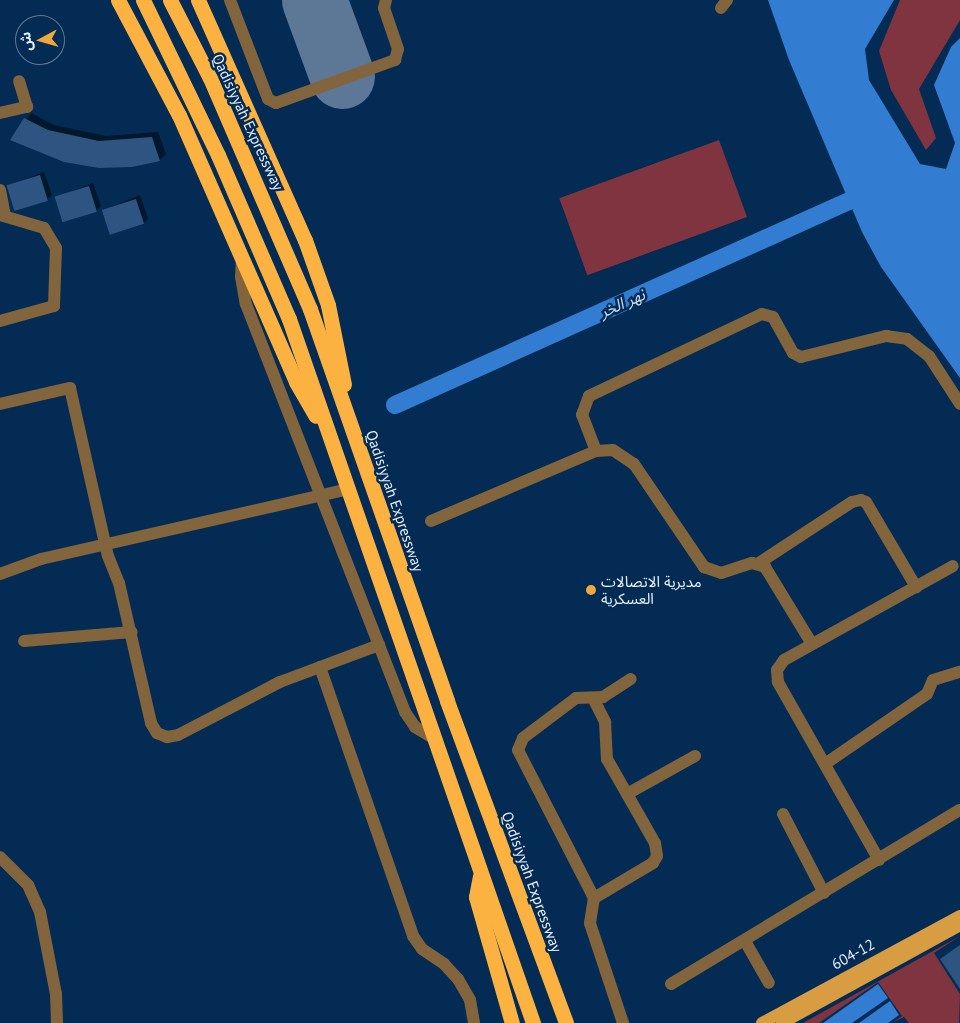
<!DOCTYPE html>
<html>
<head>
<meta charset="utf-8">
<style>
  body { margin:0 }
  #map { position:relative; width:960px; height:1023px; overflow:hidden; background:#032b54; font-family:"PT Sans","Noto Sans Arabic",sans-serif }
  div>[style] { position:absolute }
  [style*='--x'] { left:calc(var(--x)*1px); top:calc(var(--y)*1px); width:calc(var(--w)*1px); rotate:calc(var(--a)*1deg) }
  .green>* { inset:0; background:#80343f; transform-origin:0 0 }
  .water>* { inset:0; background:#327dd1 }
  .shadow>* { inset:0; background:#0007 }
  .river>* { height:18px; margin:-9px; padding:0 9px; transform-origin:9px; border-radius:9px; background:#327dd1 }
  .runway>* { height:65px; margin:-32.5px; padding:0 32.5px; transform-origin:32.5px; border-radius:32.5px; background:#5d7896 }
  .building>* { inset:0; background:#2e5481; transform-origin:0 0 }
  .minor>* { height:12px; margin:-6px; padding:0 6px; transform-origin:6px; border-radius:6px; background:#82643d }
  .major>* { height:12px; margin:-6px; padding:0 6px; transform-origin:6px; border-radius:6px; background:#d89c42 }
  .highway>* { height:15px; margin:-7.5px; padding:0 7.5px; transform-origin:7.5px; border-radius:7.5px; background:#fbb241 }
  .dots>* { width:14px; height:14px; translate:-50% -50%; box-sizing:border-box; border:2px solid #032b54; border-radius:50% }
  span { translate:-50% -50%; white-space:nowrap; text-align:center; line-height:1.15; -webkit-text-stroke:5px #032b54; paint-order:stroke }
  .street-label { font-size:15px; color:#e7f0fb }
  .poi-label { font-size:15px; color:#e7f0fb }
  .left { translate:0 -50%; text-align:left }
  .water-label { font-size:16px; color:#c7d9ef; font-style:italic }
  .north { position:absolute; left:15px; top:15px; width:50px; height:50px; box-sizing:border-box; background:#032b54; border:1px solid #5e7a97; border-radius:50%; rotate:264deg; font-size:14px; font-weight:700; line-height:20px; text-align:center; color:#e7f0fb }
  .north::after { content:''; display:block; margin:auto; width:18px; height:22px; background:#eea83c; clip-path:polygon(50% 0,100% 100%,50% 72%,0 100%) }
</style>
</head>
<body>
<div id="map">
  <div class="green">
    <div style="clip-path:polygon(900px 0,960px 0,960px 20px,919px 89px,936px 138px,926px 150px,891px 90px,879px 51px)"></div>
    <div style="left:719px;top:140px;width:82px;height:170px;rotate:70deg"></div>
    <div style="clip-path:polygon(960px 936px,934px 953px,960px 994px,959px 1023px,909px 1023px,904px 1017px,892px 1023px,902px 1016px,878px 982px,819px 1023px,803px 1023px)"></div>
  </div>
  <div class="water">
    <div style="clip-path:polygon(768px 0,894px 0,865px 49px,869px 80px,920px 164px,946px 169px,955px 143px,934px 85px,951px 47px,960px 38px,960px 378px,881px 267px,862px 232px,789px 60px)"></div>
    <div style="clip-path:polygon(878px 984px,888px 998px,852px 1023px,823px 1023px)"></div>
    <div style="clip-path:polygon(890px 1001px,899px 1015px,888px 1023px,859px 1023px)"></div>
  </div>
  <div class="shadow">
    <div style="clip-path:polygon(31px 113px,54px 125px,106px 136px,158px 132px,166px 154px,160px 160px,132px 166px,12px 140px)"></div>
    <div style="clip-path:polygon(44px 172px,52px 195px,47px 200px,8px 186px)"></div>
    <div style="clip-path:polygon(93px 183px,101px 206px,96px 211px,57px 197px)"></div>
    <div style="clip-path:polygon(140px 195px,148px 219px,144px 223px,104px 210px)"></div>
  </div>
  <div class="river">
    <div style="--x:395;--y:405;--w:498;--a:-24.2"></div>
  </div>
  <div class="runway">
    <div style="--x:314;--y:0;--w:81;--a:69.8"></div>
  </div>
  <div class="building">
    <div style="clip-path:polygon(24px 118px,48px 130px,99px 141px,152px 137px,160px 161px,132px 167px,99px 168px,64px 162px,10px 140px)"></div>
    <div style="left:40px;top:175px;width:27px;height:35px;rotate:73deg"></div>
    <div style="left:89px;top:186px;width:27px;height:36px;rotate:73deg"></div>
    <div style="left:136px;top:199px;width:26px;height:36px;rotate:72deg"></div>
    <div style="clip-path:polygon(960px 945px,960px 989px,940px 959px)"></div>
  </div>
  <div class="minor">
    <div style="--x:230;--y:0;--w:106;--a:69"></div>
    <div style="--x:268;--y:99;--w:9;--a:27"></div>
    <div style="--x:276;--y:103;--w:127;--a:-19.9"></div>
    <div style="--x:395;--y:60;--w:11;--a:-75"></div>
    <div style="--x:398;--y:49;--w:43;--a:-108.9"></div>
    <div style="--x:384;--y:8;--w:8;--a:-76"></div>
    <div style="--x:721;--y:8;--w:10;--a:-53"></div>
    <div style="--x:0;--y:113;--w:28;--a:-13"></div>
    <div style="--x:27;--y:107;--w:27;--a:-107"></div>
    <div style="--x:0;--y:190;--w:26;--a:79"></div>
    <div style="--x:0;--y:215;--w:46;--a:16.5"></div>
    <div style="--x:44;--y:228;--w:23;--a:59"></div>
    <div style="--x:56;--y:248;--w:58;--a:92"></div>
    <div style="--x:54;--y:306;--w:56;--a:164.5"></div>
    <div style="--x:242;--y:258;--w:19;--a:93"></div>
    <div style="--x:241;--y:277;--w:27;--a:80"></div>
    <div style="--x:246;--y:304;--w:438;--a:68.7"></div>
    <div style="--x:405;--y:712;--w:18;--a:56"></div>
    <div style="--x:415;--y:727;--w:21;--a:31"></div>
    <div style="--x:0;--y:404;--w:72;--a:-12.9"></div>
    <div style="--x:70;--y:388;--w:172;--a:77.3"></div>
    <div style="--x:108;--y:556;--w:29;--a:68"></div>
    <div style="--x:119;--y:583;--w:144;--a:77.1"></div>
    <div style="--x:151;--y:723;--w:12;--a:59"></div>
    <div style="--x:157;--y:733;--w:11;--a:22"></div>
    <div style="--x:167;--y:737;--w:11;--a:-10"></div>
    <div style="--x:178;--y:735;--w:115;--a:-27.5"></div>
    <div style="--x:280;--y:682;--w:106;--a:-20.5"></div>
    <div style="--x:596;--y:451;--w:39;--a:-111"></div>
    <div style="--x:582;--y:415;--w:20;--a:-70"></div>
    <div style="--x:589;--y:396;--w:191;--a:-25.4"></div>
    <div style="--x:762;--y:314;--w:11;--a:15"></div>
    <div style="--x:773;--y:317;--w:41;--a:60.9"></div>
    <div style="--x:793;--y:353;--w:9;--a:27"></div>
    <div style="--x:801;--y:357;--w:88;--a:-13.9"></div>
    <div style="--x:886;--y:336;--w:21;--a:8"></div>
    <div style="--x:907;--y:339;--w:28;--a:38"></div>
    <div style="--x:929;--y:356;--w:57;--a:57.1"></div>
    <div style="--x:431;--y:521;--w:179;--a:-23"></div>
    <div style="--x:596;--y:451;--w:17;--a:-3"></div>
    <div style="--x:613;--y:450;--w:25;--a:34"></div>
    <div style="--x:634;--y:464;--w:125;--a:55.8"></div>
    <div style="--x:704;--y:567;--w:18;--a:19"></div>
    <div style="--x:721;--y:573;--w:33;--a:-18"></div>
    <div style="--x:752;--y:563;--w:14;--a:17"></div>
    <div style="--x:765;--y:567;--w:90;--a:58.6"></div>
    <div style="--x:759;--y:563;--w:111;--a:-33.3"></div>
    <div style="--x:852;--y:502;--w:9;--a:-13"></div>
    <div style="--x:861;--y:500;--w:5;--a:22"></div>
    <div style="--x:866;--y:502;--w:99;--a:59.5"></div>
    <div style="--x:0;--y:574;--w:44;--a:-20.1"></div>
    <div style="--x:41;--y:559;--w:315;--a:-12.8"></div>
    <div style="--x:24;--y:641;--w:108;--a:-4.8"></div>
    <div style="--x:320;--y:667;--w:285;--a:70.9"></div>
    <div style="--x:413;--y:936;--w:16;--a:55"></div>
    <div style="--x:422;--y:949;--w:27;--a:34"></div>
    <div style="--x:444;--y:964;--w:21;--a:47"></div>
    <div style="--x:458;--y:979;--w:24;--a:60"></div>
    <div style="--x:470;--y:1000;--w:23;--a:80"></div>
    <div style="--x:594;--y:700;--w:25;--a:63"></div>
    <div style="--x:605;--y:722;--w:37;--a:87"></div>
    <div style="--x:607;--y:759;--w:97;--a:60.3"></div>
    <div style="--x:655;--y:843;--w:13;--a:81"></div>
    <div style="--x:657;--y:856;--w:8;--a:120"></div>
    <div style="--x:653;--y:863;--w:69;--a:149.3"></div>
    <div style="--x:825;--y:764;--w:124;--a:-34.5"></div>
    <div style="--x:927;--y:694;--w:15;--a:-67"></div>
    <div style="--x:933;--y:680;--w:28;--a:-17"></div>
    <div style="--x:627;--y:794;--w:78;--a:-29.2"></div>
    <div style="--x:783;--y:814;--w:89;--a:62.6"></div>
    <div style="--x:0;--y:857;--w:40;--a:45"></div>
    <div style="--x:28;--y:885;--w:30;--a:66"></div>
    <div style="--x:40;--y:912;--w:84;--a:79"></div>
    <div style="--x:56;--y:994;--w:29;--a:88"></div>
    <div style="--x:879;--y:860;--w:205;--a:-119.6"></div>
    <div style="--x:778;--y:682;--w:12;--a:-95"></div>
    <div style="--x:777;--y:670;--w:12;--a:-55"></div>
    <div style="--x:784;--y:660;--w:193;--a:-29.1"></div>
    <div style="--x:745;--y:941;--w:48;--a:60.3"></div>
    <div style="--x:671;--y:984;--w:337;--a:-31.1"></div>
    <div style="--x:623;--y:1023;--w:105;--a:-108.3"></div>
    <div style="--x:590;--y:923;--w:25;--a:-81"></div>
    <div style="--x:594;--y:898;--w:166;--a:-117.2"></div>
    <div style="--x:518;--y:750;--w:13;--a:-67"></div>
    <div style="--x:523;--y:738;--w:66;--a:-37"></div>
    <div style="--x:576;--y:698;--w:27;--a:-2"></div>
    <div style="--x:603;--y:697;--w:33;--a:-33"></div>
  </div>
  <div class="major">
    <div style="--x:762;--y:1023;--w:225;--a:-28.4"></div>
    <div style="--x:782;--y:1023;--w:203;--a:-28.8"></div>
  </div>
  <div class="highway">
    <div style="--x:118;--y:0;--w:130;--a:62.1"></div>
    <div style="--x:179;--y:115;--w:292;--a:66.3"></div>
    <div style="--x:296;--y:382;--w:39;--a:60"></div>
    <div style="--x:143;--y:0;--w:172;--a:64.2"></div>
    <div style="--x:218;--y:155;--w:179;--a:66.6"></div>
    <div style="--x:289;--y:319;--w:745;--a:70.88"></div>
    <div style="--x:170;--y:0;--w:88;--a:62.9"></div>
    <div style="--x:210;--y:78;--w:252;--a:66.6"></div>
    <div style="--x:310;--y:309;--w:415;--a:70.7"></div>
    <div style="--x:447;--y:701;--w:343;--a:69.7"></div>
    <div style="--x:198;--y:0;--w:263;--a:66"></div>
    <div style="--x:305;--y:240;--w:69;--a:70.5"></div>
    <div style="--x:328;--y:305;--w:81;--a:78.6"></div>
    <div style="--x:480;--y:876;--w:21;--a:101"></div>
    <div style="--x:476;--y:897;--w:131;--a:74.1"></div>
  </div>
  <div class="dots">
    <div style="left:591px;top:590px;background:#eea83c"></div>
  </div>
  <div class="street-label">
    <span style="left:248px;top:122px;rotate:65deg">Qadisiyyah Expressway</span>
    <span style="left:395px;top:501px;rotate:71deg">Qadisiyyah Expressway</span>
    <span style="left:532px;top:882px;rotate:70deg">Qadisiyyah Expressway</span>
    <span style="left:853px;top:954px;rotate:-29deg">604-12</span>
  </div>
  <div class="poi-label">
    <span class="left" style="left:601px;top:590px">مديرية الاتصالات<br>العسكرية</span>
  </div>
  <div class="water-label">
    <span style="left:622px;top:303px;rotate:-24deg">نهر الخر</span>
  </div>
  <div class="north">ش</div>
</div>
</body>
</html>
